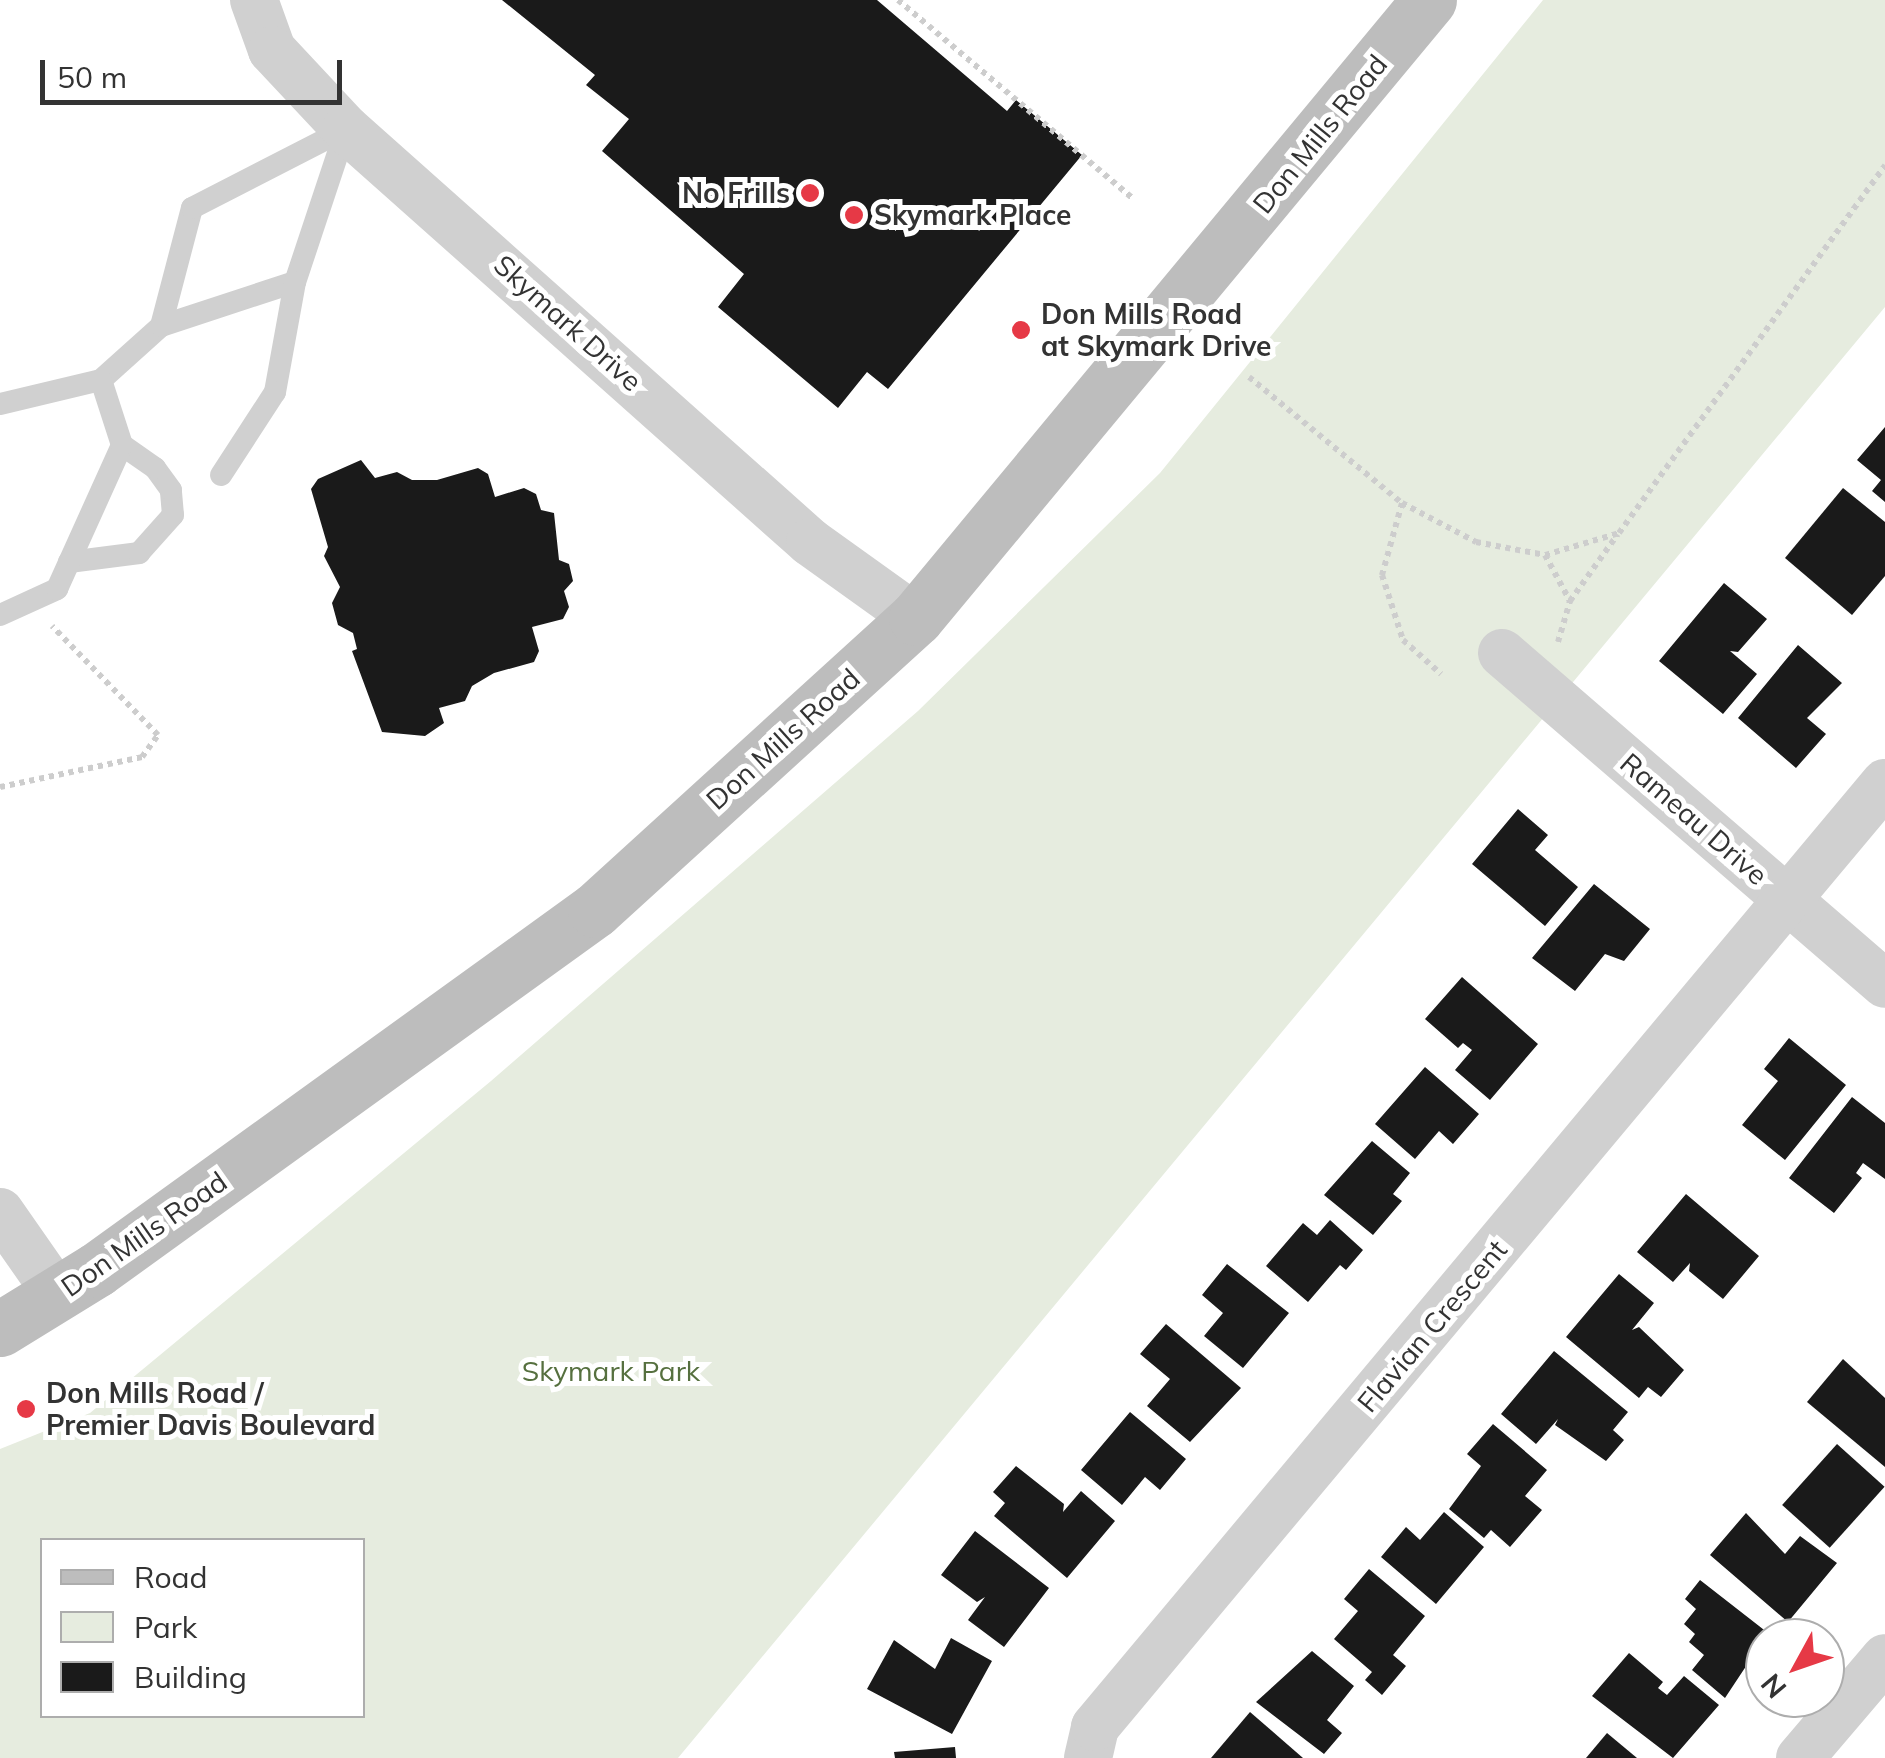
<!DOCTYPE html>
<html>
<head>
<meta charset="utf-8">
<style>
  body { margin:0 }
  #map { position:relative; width:1885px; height:1758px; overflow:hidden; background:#fff; font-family:Mulish,sans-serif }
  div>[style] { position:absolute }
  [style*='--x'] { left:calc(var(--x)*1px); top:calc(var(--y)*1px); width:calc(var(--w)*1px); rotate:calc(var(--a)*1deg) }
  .green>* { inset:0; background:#e6ecdf }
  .building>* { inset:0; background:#1a1a1a; transform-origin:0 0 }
  .path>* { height:6px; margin-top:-3px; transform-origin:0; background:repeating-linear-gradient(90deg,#cdcdcd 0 5px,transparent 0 10px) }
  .lane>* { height:22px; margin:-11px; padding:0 11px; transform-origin:11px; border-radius:11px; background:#d0d0d0 }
  .street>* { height:48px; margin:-24px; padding:0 24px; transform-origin:24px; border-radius:24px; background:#d0d0d0 }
  .secondary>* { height:55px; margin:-27.5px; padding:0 27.5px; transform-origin:27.5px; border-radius:27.5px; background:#bdbdbd }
  .dots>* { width:28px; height:28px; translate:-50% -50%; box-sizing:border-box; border:5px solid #fff; border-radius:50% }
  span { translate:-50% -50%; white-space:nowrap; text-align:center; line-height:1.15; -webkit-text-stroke:10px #fff; paint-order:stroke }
  .street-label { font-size:28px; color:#333 }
  .poi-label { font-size:28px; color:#333; font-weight:700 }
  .right { translate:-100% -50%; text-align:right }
  .left { translate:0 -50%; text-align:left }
  .park-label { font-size:28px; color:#56703f }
  .legend { position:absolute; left:40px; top:1538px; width:325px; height:180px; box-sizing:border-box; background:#fff; border:2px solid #adadad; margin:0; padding:12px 18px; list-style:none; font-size:30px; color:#333 }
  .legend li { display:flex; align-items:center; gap:20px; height:50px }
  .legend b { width:50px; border:2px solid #adadad }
  .north { position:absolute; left:1745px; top:1618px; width:100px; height:100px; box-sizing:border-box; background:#fff; border:2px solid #adadad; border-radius:50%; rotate:230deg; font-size:28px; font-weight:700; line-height:40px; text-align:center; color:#333 }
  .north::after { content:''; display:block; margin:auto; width:35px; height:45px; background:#e63946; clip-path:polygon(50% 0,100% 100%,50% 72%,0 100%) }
  .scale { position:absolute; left:40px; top:60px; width:302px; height:45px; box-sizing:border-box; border:5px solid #333; border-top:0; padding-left:12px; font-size:30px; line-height:35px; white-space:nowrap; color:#333; -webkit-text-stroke:8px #fff; paint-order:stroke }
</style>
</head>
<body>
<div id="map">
  <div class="green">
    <div style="clip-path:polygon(evenodd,1543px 0,1885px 0,1885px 307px,678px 1758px,0 1758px,0 1449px,90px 1413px,491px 1081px,918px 711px,1160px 473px,1543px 0,42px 1540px,362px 1540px,362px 1716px,42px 1716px,42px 1540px)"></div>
  </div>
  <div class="building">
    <div style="clip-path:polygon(502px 0,877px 0,1007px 111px,1016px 100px,1082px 155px,888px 389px,867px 372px,838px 408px,718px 307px,744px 274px,602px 151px,629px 119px,586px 85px,595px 75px)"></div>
    <div style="clip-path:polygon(1885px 427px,1885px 502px,1872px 491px,1881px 480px,1857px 460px)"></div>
    <div style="clip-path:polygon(361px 460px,375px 478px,397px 472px,412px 480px,437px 480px,478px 468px,488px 474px,495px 497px,524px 488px,536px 494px,541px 510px,554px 513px,559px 560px,569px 564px,573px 581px,564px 591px,569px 607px,563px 619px,532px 627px,539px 651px,534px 662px,494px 673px,472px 686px,465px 701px,439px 708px,444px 723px,425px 736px,382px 732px,352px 651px,357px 649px,353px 633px,338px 625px,332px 603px,340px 587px,324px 556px,328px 547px,311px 489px,318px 479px)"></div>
    <div style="clip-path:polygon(1843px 488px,1885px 522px,1885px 576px,1852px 615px,1785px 558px)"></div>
    <div style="clip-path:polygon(1724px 583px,1767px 619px,1738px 652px,1730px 651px,1757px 674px,1723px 714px,1659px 661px)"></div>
    <div style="clip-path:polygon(1798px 645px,1842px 683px,1807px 718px,1826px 734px,1796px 768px,1738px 718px)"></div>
    <div style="clip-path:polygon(1518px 809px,1548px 835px,1535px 850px,1578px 887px,1545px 926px,1472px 864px)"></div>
    <div style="clip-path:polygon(1594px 884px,1650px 929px,1624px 961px,1605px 954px,1575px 991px,1532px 958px)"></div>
    <div style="clip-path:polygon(1462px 977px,1538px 1044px,1490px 1100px,1455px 1070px,1472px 1050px,1463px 1043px,1458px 1048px,1425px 1019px)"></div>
    <div style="clip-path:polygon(1789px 1038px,1846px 1085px,1785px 1160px,1742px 1125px,1778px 1081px,1764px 1069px)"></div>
    <div style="clip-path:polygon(1425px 1067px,1479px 1114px,1453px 1144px,1439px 1131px,1415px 1159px,1375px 1124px)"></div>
    <div style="clip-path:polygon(1852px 1097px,1885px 1123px,1885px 1179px,1863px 1163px,1856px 1173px,1862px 1178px,1834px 1213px,1789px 1178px)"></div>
    <div style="clip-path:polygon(1372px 1141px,1410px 1173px,1393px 1194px,1402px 1201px,1373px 1235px,1324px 1195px)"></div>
    <div style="clip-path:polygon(1686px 1194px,1759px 1256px,1723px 1299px,1689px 1271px,1690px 1263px,1673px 1282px,1637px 1252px)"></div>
    <div style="clip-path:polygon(1330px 1220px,1363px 1250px,1346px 1270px,1340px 1265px,1308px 1302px,1266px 1266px,1303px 1223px,1317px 1235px)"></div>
    <div style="clip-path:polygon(1227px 1264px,1289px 1313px,1243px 1368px,1204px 1336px,1223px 1313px,1202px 1295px)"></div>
    <div style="clip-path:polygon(1619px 1274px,1654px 1303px,1632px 1330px,1639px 1327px,1684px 1370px,1661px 1397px,1648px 1387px,1639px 1398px,1566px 1337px)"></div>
    <div style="clip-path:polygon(1166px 1324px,1241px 1388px,1190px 1442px,1147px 1406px,1170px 1379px,1140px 1354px)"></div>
    <div style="clip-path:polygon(1554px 1351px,1628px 1412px,1613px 1430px,1624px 1440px,1606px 1461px,1555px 1425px,1558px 1419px,1536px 1444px,1501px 1414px)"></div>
    <div style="clip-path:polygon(1843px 1359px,1885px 1398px,1885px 1467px,1807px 1402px)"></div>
    <div style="clip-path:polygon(1130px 1412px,1186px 1459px,1160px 1490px,1145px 1477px,1122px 1505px,1081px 1470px)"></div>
    <div style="clip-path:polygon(1493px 1424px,1547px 1470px,1525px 1496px,1542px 1510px,1510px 1547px,1491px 1530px,1484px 1538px,1449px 1509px,1481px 1466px,1467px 1454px)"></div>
    <div style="left:1837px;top:1444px;width:64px;height:82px;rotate:42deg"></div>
    <div style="clip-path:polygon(1016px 1466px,1064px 1504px,1063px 1512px,1081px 1491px,1115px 1521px,1067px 1578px,994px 1516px,1005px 1503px,993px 1492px)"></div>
    <div style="clip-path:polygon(1444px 1512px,1484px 1547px,1436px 1604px,1381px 1557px,1406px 1527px,1420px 1540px)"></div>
    <div style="clip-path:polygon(1746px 1513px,1785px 1554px,1800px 1536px,1837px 1563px,1788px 1622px,1710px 1555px)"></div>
    <div style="clip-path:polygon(975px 1531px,1049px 1588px,1004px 1647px,968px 1620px,985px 1597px,977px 1602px,941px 1575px)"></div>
    <div style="clip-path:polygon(1369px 1569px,1425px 1616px,1393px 1655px,1406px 1666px,1382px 1695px,1365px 1680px,1372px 1672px,1334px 1639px,1358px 1611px,1344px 1599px)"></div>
    <div style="clip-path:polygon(1700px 1580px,1768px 1633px,1725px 1698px,1692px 1670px,1704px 1655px,1689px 1642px,1695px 1634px,1684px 1624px,1696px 1609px,1685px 1599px)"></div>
    <div style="clip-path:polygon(951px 1638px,992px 1661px,952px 1734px,867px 1689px,894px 1640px,935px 1669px)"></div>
    <div style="clip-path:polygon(1312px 1651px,1354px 1686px,1327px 1720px,1342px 1733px,1324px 1754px,1256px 1702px)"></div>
    <div style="clip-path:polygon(1629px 1653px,1663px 1682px,1658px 1688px,1667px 1695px,1684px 1676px,1719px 1705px,1673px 1758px,1592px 1696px)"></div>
    <div style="clip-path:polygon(1250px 1712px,1280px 1738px,1303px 1758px,1211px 1758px)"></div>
    <div style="clip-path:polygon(1607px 1733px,1637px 1758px,1586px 1758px)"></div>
    <div style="clip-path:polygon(955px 1747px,956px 1758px,895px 1758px,894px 1752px)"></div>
  </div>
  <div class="path">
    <div style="--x:898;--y:0;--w:307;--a:40.2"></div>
    <div style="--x:1249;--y:377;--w:198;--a:39.5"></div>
    <div style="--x:1402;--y:503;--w:75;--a:105.5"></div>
    <div style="--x:1382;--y:575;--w:68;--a:72.1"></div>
    <div style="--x:1403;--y:640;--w:51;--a:41.8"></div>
    <div style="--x:1402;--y:503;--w:84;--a:27.8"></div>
    <div style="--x:1476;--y:542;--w:70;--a:10.7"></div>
    <div style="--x:1545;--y:555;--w:77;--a:-16.6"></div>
    <div style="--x:1619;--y:533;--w:454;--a:-54.1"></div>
    <div style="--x:1545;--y:555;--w:52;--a:61.5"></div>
    <div style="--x:1558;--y:642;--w:43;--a:-73.7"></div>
    <div style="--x:1570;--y:601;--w:82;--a:-54.4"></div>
    <div style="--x:0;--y:787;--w:145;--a:-11.9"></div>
    <div style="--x:142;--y:757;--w:27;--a:-54"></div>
    <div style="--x:158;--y:735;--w:152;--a:-134.2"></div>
  </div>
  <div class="lane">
    <div style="--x:161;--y:326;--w:141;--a:-18.2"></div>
    <div style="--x:0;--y:404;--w:104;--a:-13.4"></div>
    <div style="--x:101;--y:380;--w:81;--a:-42"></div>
    <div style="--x:161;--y:326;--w:122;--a:-75.3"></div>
    <div style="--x:192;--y:208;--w:173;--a:-27.2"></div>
    <div style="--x:346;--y:129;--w:161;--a:108.4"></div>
    <div style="--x:295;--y:282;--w:112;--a:100.3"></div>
    <div style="--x:275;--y:392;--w:99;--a:123"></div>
    <div style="--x:69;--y:562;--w:71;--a:-7.3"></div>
    <div style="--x:139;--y:553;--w:51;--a:-48.2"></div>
    <div style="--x:173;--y:515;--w:25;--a:-95"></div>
    <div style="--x:171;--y:490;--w:27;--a:-126"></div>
    <div style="--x:155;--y:468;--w:40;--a:-145.1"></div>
    <div style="--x:0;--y:615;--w:63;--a:-24.5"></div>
    <div style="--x:57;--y:589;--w:158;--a:-65.7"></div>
    <div style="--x:122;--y:445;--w:68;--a:-107.9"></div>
  </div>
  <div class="street">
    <div style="--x:254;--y:0;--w:53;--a:70.2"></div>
    <div style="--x:272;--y:50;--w:108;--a:46.9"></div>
    <div style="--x:346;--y:129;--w:621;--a:41.67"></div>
    <div style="--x:810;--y:542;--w:130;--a:35.6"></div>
    <div style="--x:1502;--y:653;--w:506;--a:40.83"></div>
    <div style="--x:0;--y:1212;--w:101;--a:55.1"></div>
    <div style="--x:1088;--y:1758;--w:32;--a:-77"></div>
    <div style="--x:1095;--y:1727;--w:1231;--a:-50.08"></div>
    <div style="--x:1800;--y:1758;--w:131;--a:-49.6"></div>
  </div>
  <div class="secondary">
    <div style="--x:0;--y:1329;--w:113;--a:-31.6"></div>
    <div style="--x:96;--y:1270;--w:615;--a:-35.81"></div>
    <div style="--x:595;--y:910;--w:434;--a:-42.3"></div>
    <div style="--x:916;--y:618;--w:803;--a:-50.3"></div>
  </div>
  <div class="dots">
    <div style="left:810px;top:193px;background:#e63946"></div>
    <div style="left:854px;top:215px;background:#e63946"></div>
    <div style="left:1021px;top:330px;background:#e63946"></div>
    <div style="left:26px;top:1409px;background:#e63946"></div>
  </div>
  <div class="street-label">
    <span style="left:1320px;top:134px;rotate:-51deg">Don Mills Road</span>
    <span style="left:568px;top:323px;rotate:42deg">Skymark Drive</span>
    <span style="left:783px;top:739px;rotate:-42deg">Don Mills Road</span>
    <span style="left:1694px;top:819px;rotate:41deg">Rameau Drive</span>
    <span style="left:144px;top:1234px;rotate:-35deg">Don Mills Road</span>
    <span style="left:1432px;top:1326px;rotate:-50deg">Flavian Crescent</span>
  </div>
  <div class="poi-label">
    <span class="right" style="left:790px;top:193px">No Frills</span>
    <span class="left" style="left:874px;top:215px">Skymark Place</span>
    <span class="left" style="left:1041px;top:330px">Don Mills Road<br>at Skymark Drive</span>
    <span class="left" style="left:46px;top:1409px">Don Mills Road /<br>Premier Davis Boulevard</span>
  </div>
  <div class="park-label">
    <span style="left:611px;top:1371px">Skymark Park</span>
  </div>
  <ul class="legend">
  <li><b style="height:12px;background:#bdbdbd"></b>Road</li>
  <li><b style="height:28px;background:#e6ecdf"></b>Park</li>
  <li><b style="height:28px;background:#1a1a1a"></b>Building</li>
  </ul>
  <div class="north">N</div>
  <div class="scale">50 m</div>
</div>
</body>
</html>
